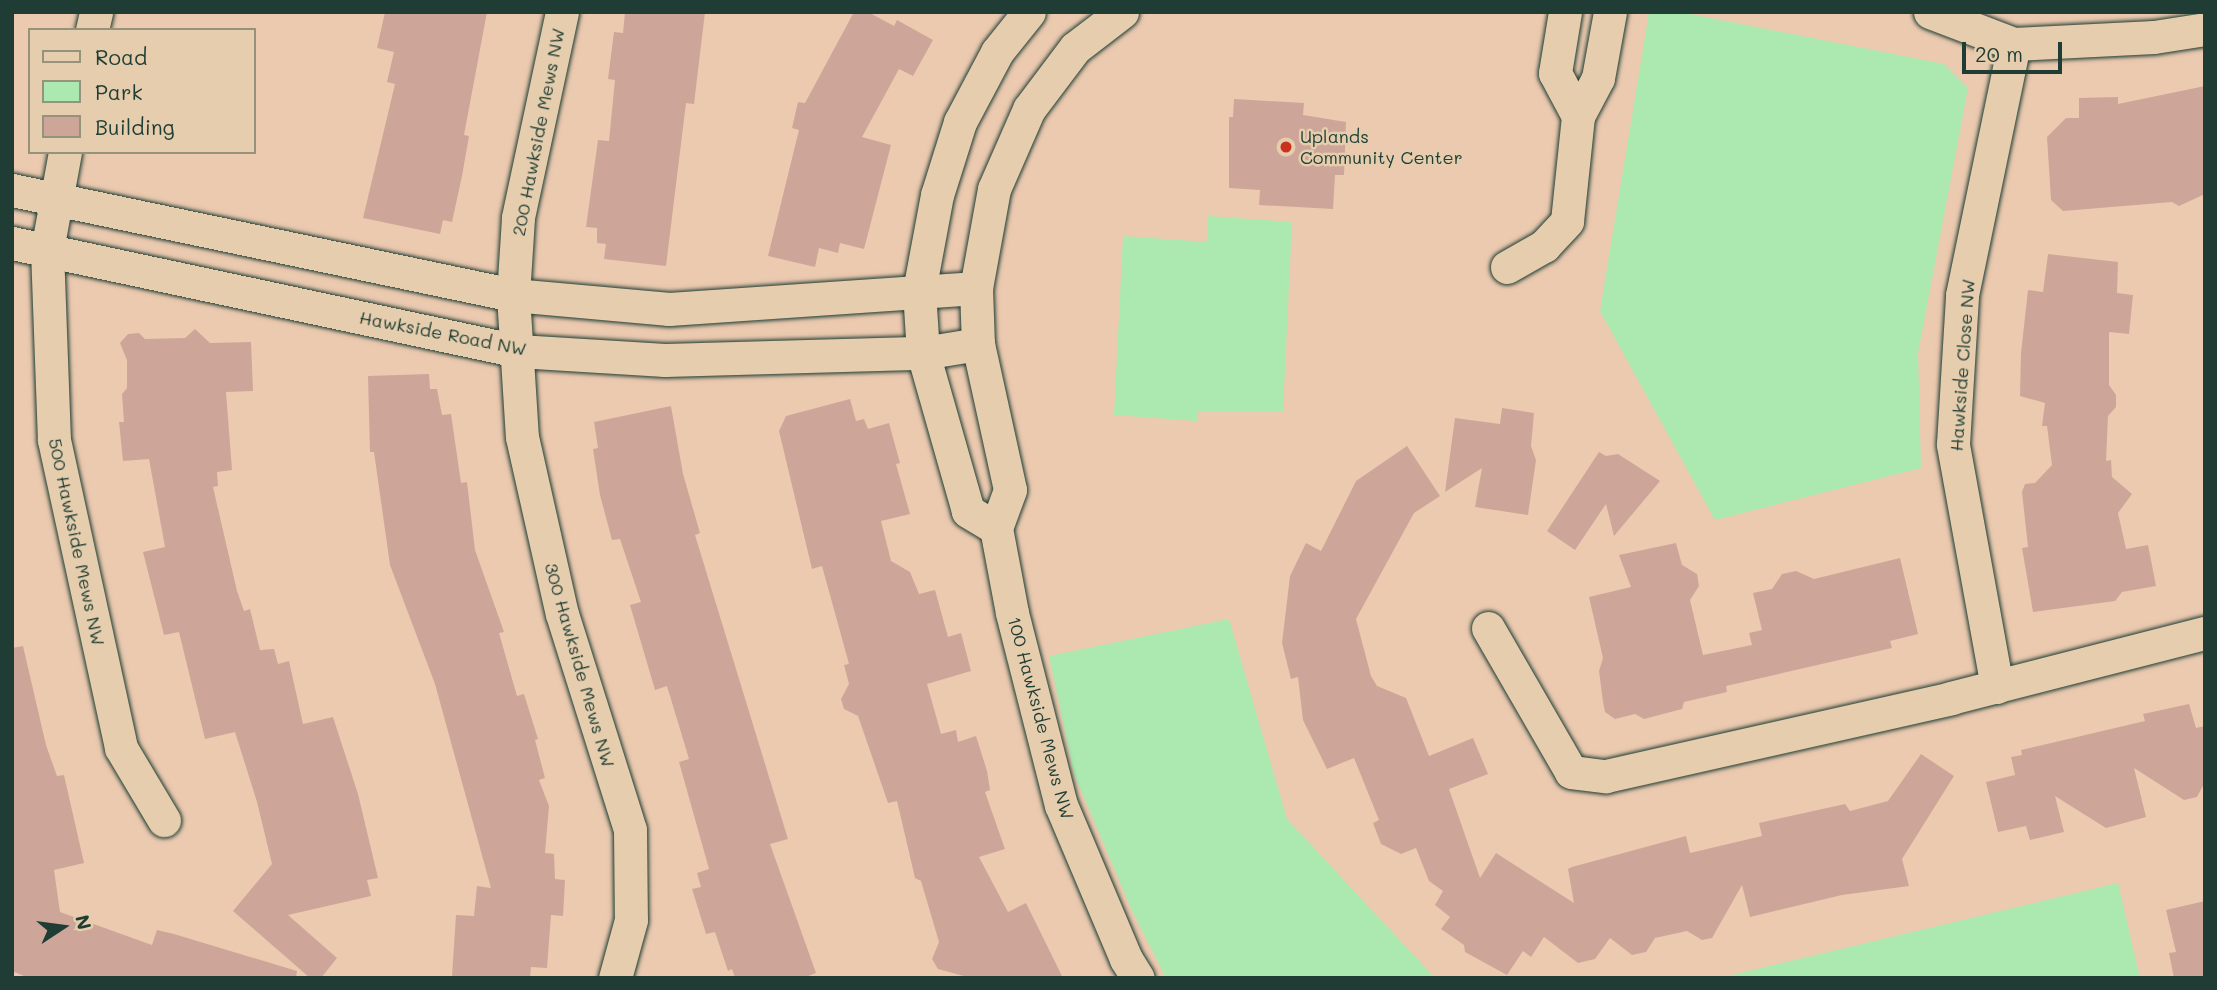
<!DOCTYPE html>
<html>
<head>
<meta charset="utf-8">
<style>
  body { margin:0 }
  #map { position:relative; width:2217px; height:990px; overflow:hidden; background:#eccab0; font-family:Mali,sans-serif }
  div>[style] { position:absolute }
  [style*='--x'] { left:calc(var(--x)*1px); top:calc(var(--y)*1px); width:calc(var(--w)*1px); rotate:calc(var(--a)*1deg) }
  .green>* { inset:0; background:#abe9b1 }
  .building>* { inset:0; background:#cda699 }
  .roads { filter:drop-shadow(0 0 2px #1f3d34) drop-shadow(0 0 2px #1f3d34) }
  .minor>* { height:33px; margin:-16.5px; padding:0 16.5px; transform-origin:16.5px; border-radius:16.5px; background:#e5cdad }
  .dots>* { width:19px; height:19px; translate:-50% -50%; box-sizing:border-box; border:4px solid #e5cdad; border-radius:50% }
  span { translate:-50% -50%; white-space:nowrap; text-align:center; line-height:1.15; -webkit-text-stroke:5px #e5cdad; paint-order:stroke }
  .street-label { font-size:18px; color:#1f3d34 }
  .poi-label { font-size:18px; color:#1f3d34 }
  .left { translate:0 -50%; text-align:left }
  .frame { position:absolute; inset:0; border:14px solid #1f3d34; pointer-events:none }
  .legend { position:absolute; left:28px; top:28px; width:228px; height:126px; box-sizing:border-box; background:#e5cdad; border:2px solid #96937d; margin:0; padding:9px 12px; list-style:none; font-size:21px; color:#1f3d34 }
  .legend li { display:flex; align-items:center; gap:14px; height:35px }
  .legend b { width:35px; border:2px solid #96937d }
  .north { position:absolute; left:28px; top:892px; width:70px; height:70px; -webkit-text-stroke:5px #e5cdad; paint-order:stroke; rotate:77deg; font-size:19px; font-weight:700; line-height:28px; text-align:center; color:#1f3d34 }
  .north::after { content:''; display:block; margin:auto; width:24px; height:32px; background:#1f3d34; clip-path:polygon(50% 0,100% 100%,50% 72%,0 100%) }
  .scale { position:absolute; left:1962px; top:42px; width:100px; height:32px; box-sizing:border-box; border:4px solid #1f3d34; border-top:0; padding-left:9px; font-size:21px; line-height:24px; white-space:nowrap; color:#1f3d34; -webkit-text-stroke:5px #e5cdad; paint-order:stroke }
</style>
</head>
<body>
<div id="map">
  <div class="green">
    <div style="clip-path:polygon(1649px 12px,1680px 12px,1944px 64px,1968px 88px,1918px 353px,1921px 468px,1715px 520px,1600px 311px)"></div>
    <div style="clip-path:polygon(1208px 216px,1292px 222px,1283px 411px,1198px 411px,1197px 421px,1114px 415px,1123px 236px,1207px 242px)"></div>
    <div style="clip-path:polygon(1229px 619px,1287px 819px,1435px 978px,1166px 978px,1133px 913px,1074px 774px,1049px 656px)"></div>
    <div style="clip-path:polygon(2118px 883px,2140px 978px,1719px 978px)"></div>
  </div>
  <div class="building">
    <div style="clip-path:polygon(385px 12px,487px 12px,464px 135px,469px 136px,462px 176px,452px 222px,443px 220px,440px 234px,363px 218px,395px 84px,387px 82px,394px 52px,377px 48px)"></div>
    <div style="clip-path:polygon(625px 12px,705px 12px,694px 104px,686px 103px,666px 266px,604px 259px,606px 244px,597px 243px,597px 228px,586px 227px,598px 140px,609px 141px,615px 80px,608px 79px,614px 32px,623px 33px)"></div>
    <div style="clip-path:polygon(854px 12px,868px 12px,894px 26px,897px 20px,933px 40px,913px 76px,899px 69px,862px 137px,891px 145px,864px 249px,840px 243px,838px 253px,819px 248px,815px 267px,768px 256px,799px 130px,792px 128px,798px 102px,805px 103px)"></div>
    <div style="clip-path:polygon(2205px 86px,2205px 194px,2179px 206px,2172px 202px,2063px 211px,2051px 200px,2047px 137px,2066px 118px,2079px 118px,2079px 98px,2118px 97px,2118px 104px)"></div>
    <div style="clip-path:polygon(1234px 99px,1304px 103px,1303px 115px,1346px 122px,1344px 175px,1335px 175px,1333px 209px,1259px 205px,1260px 190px,1229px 188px,1229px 117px,1233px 117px)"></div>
    <div style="clip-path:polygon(2048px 254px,2118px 262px,2117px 293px,2133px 295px,2129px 334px,2109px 332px,2109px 385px,2116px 395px,2116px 407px,2108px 416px,2106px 461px,2111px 460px,2112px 477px,2132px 494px,2118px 513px,2126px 549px,2148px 545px,2156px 586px,2122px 592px,2115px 601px,2033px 612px,2022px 548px,2028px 547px,2022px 492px,2025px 484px,2035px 483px,2052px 465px,2047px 426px,2042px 426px,2045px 403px,2020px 396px,2021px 353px,2028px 290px,2043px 292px)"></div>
    <div style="clip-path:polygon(195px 329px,210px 343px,251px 342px,253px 391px,226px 392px,232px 470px,217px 472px,218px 486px,213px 487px,237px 591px,244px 611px,250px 609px,260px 650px,274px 649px,278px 664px,289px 661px,303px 724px,333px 717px,358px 794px,378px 878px,367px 880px,371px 896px,288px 915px,337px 958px,321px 978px,310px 978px,233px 911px,272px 864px,257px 802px,235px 732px,205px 739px,179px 632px,164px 635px,143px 552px,165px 547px,149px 459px,123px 461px,119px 422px,124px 422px,122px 394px,127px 388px,127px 360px,120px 343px,128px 334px,139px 333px,145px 339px,185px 338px)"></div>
    <div style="clip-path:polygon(429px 374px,430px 389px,437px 389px,442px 415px,451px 414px,461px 483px,467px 482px,475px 550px,504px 632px,499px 633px,517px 696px,524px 694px,538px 739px,535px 740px,545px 778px,539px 780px,549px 806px,545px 853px,554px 854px,555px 879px,565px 880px,563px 916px,551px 915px,547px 968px,531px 967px,530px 978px,452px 976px,456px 915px,474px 916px,477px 886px,491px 888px,435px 684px,390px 565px,374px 452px,370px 452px,368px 376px)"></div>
    <div style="clip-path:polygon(850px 399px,856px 421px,864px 419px,868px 429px,889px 423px,900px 463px,896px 464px,910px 514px,881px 521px,891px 561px,910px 572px,919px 594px,935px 590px,948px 637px,961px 633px,971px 671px,927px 684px,941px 734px,956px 730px,958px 742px,976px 736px,987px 771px,990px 790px,985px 792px,1005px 849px,979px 857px,1008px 912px,1026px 903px,1063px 978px,971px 978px,938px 969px,932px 959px,939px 942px,921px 881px,915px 878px,897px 801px,888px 803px,858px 716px,844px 709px,841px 699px,849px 684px,844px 665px,849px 664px,822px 566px,812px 569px,779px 431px,786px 416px)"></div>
    <div style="clip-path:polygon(671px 406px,683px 474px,700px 533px,695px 535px,788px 839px,770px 844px,816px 973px,803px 978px,735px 978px,732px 969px,728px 971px,715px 932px,706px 934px,692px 889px,701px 887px,697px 873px,709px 869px,679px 762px,689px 759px,667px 686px,655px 690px,630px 605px,641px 602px,620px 539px,612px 540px,600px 495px,593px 449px,598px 448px,594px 422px)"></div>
    <div style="clip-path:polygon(1502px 408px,1534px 413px,1531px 446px,1536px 460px,1528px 515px,1475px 507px,1482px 468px,1445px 492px,1455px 418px,1500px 424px)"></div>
    <div style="clip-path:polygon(1407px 446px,1440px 496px,1414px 513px,1356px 619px,1371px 676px,1377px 686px,1406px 698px,1429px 756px,1473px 738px,1488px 774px,1449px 789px,1480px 878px,1496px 853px,1574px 903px,1568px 869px,1572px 867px,1686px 836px,1690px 853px,1762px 836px,1759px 823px,1845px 804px,1850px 811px,1888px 801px,1921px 754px,1954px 776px,1902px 859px,1909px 886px,1842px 895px,1750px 917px,1742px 885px,1712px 938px,1702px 940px,1687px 931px,1655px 938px,1646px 952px,1632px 955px,1610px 938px,1595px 959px,1578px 963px,1544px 937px,1531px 957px,1523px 951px,1507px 975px,1465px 952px,1464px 945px,1441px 929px,1450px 917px,1435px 905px,1443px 891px,1429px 881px,1416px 848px,1401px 854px,1381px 844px,1373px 823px,1379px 820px,1354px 758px,1327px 769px,1303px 720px,1298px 677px,1291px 679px,1282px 643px,1290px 576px,1306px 543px,1321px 551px,1356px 481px)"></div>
    <div style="clip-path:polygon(1599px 452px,1606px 456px,1618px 454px,1660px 481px,1614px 536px,1606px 504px,1575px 550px,1547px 531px)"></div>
    <div style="clip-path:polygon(1676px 543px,1682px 565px,1697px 574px,1699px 586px,1690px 600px,1703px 655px,1752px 645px,1749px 633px,1762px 630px,1753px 593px,1772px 589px,1782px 574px,1796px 571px,1814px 579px,1900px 558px,1918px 634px,1890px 641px,1892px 648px,1726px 686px,1727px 692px,1684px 702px,1682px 709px,1644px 719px,1635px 714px,1615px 719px,1605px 712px,1603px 702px,1599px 671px,1603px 658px,1589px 597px,1631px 587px,1619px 555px)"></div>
    <div style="clip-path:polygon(23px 646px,46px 745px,57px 776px,64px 775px,84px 863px,54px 870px,60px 912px,152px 945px,157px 930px,174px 934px,297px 971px,296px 978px,29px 978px,12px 971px,12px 648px)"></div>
    <div style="clip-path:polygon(2189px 704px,2196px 728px,2205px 726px,2205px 782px,2197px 797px,2184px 800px,2134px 768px,2146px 817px,2106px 828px,2055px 796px,2064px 832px,2030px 840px,2026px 826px,1998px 832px,1986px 782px,2015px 775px,2011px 757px,2022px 755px,2021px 750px,2145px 721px,2143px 714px)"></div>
    <div style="clip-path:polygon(2205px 901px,2205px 978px,2174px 978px,2169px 953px,2176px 952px,2166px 910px)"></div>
  </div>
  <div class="roads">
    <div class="minor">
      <div style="--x:562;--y:12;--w:211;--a:102.1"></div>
      <div style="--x:518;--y:218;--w:77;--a:93.7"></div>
      <div style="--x:513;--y:295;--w:142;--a:86.4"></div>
      <div style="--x:522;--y:437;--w:181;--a:77.3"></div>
      <div style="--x:562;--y:614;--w:226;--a:72.5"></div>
      <div style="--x:630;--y:830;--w:90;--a:89.4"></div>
      <div style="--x:631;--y:920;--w:60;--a:105.4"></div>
      <div style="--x:1122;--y:12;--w:59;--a:142.5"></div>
      <div style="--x:1075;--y:48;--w:76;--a:127"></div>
      <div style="--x:1029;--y:109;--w:87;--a:113.6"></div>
      <div style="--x:994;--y:189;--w:101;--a:100.3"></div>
      <div style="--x:976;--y:288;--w:56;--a:88"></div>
      <div style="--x:978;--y:344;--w:149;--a:77.6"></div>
      <div style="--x:1010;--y:490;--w:40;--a:110.2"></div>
      <div style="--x:996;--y:528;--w:86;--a:79.3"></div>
      <div style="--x:1012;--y:613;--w:198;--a:75.7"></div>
      <div style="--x:1061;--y:805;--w:167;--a:67.1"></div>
      <div style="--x:1126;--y:959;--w:22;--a:58"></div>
      <div style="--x:1565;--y:12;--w:62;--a:99.3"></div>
      <div style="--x:1555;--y:73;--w:49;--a:61.9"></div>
      <div style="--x:1930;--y:12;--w:90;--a:20.9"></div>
      <div style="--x:2014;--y:44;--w:140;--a:-2.9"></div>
      <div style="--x:2154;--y:37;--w:52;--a:-8.9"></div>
      <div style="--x:92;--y:30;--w:18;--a:-77"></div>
      <div style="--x:65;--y:152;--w:100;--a:100.4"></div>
      <div style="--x:47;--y:250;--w:190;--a:87.9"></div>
      <div style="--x:54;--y:440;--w:315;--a:77.7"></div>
      <div style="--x:121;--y:748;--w:84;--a:59.2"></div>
      <div style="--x:12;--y:190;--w:512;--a:11.84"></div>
      <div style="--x:513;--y:295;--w:157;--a:5.1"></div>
      <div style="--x:669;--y:309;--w:308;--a:-3.9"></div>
      <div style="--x:12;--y:243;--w:517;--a:12.05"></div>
      <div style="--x:518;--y:351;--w:147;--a:3.5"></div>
      <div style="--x:665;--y:360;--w:258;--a:-1.6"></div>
      <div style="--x:923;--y:353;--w:56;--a:-9.3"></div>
      <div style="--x:1507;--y:267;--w:43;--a:-29.6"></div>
      <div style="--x:1544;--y:246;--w:34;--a:-47"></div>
      <div style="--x:1567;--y:221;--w:106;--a:-84"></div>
      <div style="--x:1578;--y:116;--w:43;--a:-62.2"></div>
      <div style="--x:1598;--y:78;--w:67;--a:-79.7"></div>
      <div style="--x:996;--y:528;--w:33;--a:-149"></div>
      <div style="--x:968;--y:511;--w:164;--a:-105.9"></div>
      <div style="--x:923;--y:353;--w:62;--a:-93.7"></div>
      <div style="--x:919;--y:291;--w:98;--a:-79.4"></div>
      <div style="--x:937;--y:195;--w:77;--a:-72.5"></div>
      <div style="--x:960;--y:122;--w:79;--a:-62.1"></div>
      <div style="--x:997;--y:52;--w:51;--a:-51.3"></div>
      <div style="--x:1488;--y:628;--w:166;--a:60"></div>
      <div style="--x:1571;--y:772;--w:35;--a:7"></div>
      <div style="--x:1606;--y:776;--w:354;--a:-12.7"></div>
      <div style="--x:1951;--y:698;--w:262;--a:-14.4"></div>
      <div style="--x:1997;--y:687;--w:247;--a:-100.3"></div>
      <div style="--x:1953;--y:444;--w:149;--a:-86.5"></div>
      <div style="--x:1962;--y:295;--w:256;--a:-78.3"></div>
    </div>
  </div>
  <div class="dots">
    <div style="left:1286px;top:147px;background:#c8321e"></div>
  </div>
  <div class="street-label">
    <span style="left:538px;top:132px;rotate:-79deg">200 Hawkside Mews NW</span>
    <span style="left:443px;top:333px;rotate:11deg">Hawkside Road NW</span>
    <span style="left:1962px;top:365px;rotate:-86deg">Hawkside Close NW</span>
    <span style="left:77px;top:542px;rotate:78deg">500 Hawkside Mews NW</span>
    <span style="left:580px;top:665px;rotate:74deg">300 Hawkside Mews NW</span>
    <span style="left:1041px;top:718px;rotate:75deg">100 Hawkside Mews NW</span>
  </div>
  <div class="poi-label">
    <span class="left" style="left:1300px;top:147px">Uplands<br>Community Center</span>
  </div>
  <div class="frame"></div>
  <ul class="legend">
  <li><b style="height:9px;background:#e5cdad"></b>Road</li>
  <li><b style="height:19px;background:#abe9b1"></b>Park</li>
  <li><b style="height:19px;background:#cda699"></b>Building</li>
  </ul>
  <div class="north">N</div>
  <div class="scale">20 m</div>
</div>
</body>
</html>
